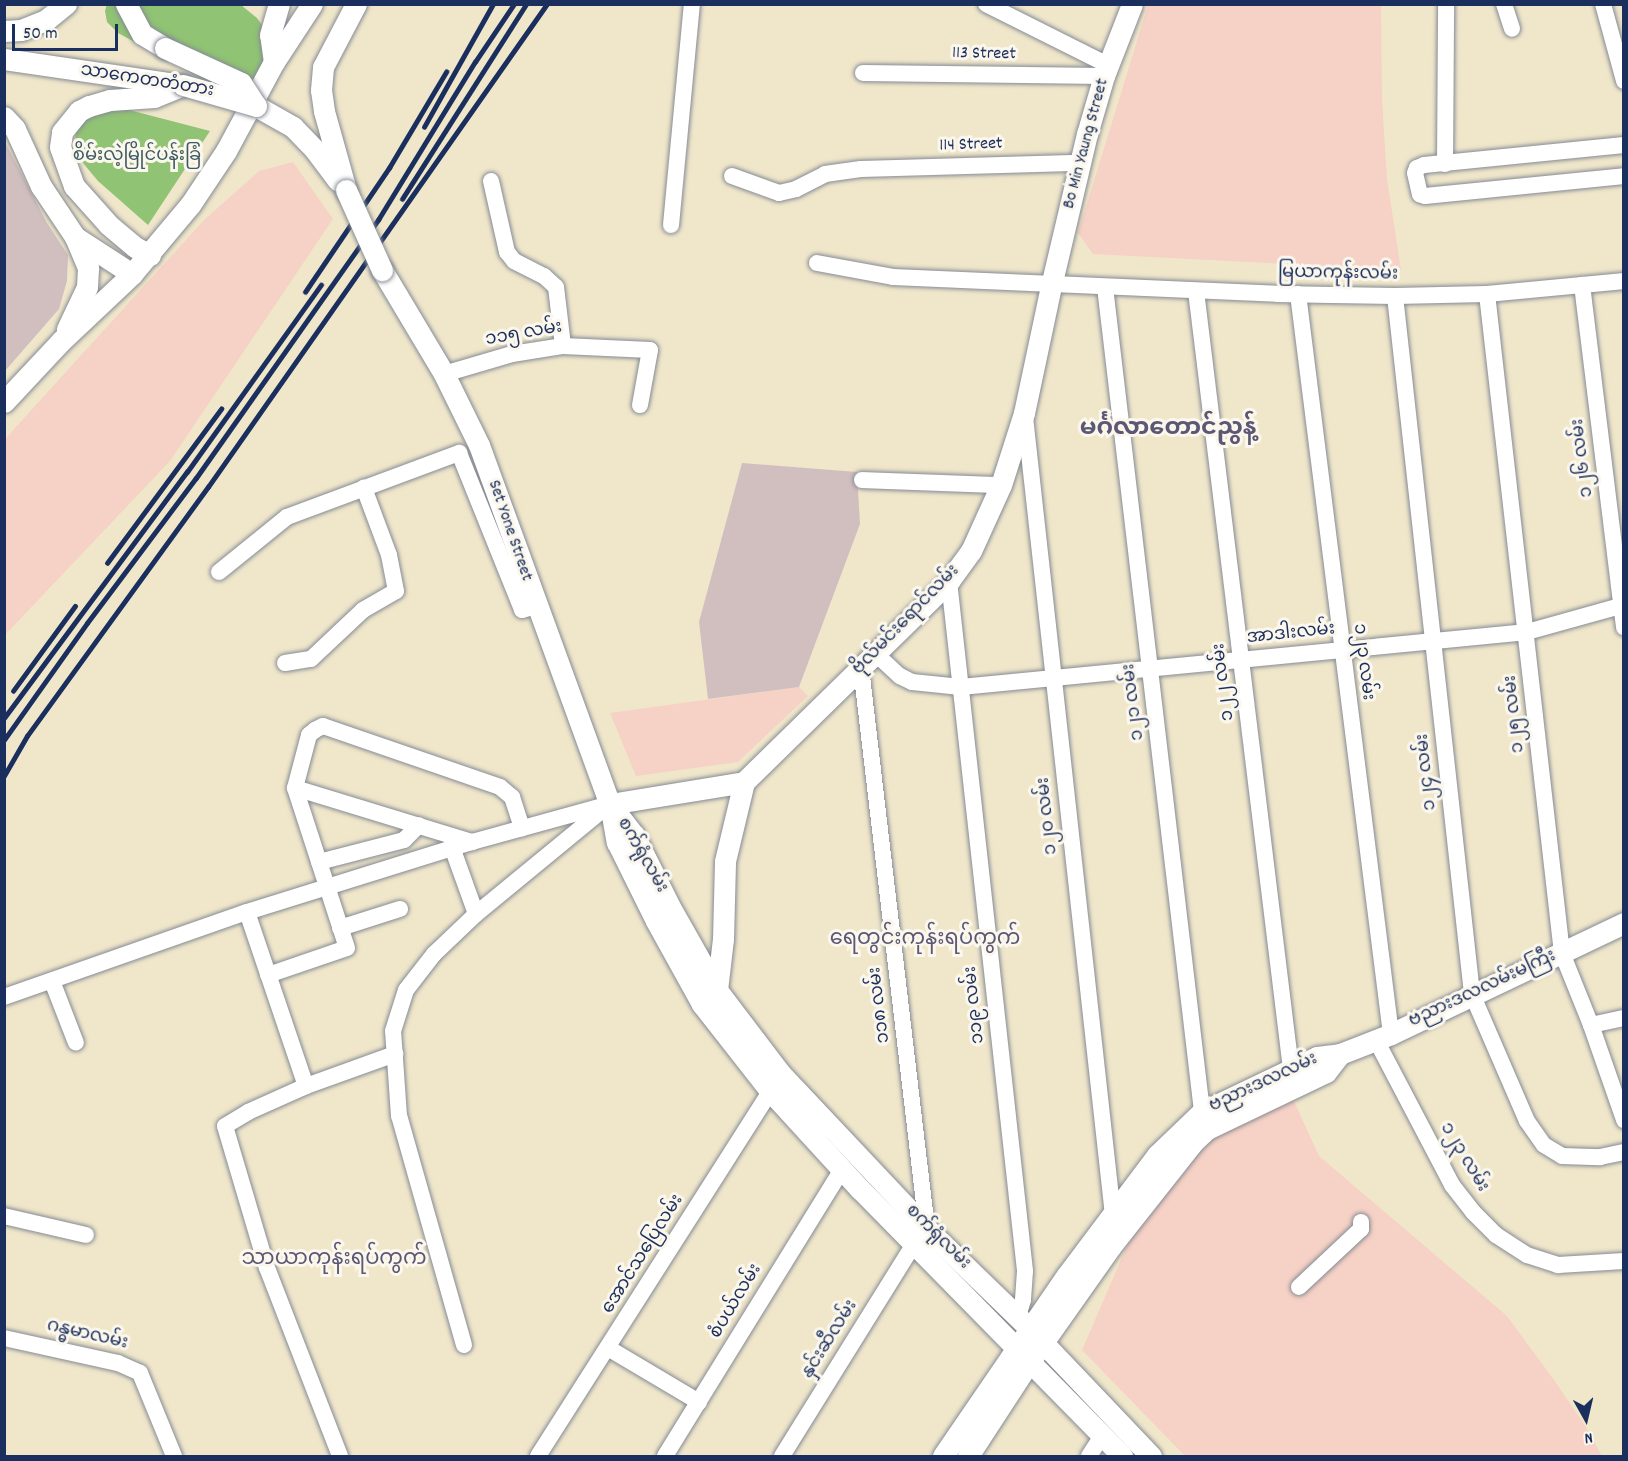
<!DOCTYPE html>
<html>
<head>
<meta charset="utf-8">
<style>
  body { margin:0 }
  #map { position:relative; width:1628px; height:1461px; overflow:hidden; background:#f0e7cb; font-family:Dekko,"Noto Sans Myanmar",sans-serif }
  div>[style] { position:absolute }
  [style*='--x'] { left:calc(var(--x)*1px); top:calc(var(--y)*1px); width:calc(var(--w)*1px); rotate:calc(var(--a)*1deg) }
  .built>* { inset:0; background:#f6d1c5 }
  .industrial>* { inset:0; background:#d1bfbf }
  .green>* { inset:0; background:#90c373 }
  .roads { filter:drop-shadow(0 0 2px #868b94) drop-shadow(0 0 2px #868b94) }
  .minor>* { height:16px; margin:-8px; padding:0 8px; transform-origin:8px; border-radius:8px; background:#fff }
  .major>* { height:21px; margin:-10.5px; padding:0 10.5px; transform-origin:10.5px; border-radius:10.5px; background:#fff }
  .rail>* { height:4.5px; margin:-2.25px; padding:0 2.25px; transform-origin:2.25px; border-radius:2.25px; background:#1b2f5e }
  .bridges { filter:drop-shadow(0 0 2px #868b94) drop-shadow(0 0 2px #868b94) }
  .major-bridge>* { height:21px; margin:-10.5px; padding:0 10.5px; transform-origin:10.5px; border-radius:10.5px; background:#fff }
  span { translate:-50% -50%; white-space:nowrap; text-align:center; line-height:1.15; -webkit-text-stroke:6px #fbf7ec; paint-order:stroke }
  .street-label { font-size:18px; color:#1b2f5e }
  .park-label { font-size:18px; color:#3e5b64 }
  .quarter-label { font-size:21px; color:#5c5774 }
  .district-label { font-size:24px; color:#5c5774; font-weight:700 }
  .frame { position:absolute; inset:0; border:6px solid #1b2f5e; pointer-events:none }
  .north { position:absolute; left:1556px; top:1389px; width:60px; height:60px; -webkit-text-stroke:4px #fbf7ec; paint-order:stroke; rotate:172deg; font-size:16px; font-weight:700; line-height:24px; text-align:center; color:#1b2f5e }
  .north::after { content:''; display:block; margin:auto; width:21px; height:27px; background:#1b2f5e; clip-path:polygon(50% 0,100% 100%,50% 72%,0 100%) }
  .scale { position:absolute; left:12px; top:24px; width:106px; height:27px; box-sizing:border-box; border:3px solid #1b2f5e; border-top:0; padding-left:8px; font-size:18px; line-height:21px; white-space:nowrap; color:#1b2f5e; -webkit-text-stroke:4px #fbf7ec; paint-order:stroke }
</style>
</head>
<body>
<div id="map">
  <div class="built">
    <div style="clip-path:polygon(1148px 5px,1381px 5px,1382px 100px,1387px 179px,1401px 270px,1093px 254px,1078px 233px)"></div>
    <div style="clip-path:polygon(293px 162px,333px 219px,170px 461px,5px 635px,5px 439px,203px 221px,259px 171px)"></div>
    <div style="clip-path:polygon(799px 687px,808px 696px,738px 762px,636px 776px,610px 713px)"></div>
    <div style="clip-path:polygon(1293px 1099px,1319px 1156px,1507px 1316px,1554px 1380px,1586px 1427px,1602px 1456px,1185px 1456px,1082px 1350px,1130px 1239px,1173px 1175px,1201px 1142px)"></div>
  </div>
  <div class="industrial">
    <div style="clip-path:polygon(5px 142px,47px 223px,68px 255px,67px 281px,59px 309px,5px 371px)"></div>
    <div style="clip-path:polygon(742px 463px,857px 472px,860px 524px,799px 687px,708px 699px,699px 622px)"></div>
  </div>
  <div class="green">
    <div style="clip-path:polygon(107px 4px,241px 5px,257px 18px,274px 42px,242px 100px,118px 33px,107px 22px,105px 11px)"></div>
    <div style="clip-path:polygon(110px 105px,210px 131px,148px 225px,98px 181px,83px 163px,75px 146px,76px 128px,86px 112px)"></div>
  </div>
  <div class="roads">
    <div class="minor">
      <div style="--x:986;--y:4;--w:136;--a:26.6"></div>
      <div style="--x:1504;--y:4;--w:26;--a:72"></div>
      <div style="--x:1603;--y:4;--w:80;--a:74.7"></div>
      <div style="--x:863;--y:73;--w:241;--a:0.7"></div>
      <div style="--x:1624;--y:145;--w:201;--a:174.3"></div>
      <div style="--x:1424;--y:165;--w:8;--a:157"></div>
      <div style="--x:1417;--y:168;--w:5;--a:112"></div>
      <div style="--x:1415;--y:173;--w:22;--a:77"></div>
      <div style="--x:1420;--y:194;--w:5;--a:22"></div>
      <div style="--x:1425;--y:196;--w:200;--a:-5.7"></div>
      <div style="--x:1445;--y:164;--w:160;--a:-89.6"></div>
      <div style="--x:732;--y:176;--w:50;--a:19.9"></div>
      <div style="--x:779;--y:193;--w:17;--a:-13"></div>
      <div style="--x:796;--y:189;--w:33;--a:-27"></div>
      <div style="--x:825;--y:174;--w:36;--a:-8"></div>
      <div style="--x:861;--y:169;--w:220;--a:-1.6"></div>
      <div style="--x:491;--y:181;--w:73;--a:77.3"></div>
      <div style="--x:507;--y:252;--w:11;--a:52"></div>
      <div style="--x:514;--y:261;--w:34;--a:27"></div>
      <div style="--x:544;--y:276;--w:16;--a:43"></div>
      <div style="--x:556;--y:287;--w:59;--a:83.2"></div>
      <div style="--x:671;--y:225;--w:222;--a:-84.6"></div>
      <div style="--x:817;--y:263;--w:77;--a:10.4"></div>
      <div style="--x:893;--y:277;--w:384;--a:2.5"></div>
      <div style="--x:1277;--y:294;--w:118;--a:1"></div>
      <div style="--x:1395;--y:296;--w:92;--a:-1.2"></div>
      <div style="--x:1487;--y:294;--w:138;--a:-5.4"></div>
      <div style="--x:1582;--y:285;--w:345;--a:83"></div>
      <div style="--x:1105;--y:287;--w:831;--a:83.29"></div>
      <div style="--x:1196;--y:291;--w:784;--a:83.04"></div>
      <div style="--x:1298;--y:294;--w:746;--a:82.84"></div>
      <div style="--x:1487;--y:294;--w:663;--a:83.51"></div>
      <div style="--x:1562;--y:953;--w:78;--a:68.1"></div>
      <div style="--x:1591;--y:1025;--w:101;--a:70.8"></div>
      <div style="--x:1395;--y:296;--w:702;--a:83.7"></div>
      <div style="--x:1472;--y:994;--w:138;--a:66.6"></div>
      <div style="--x:1527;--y:1121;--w:29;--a:55"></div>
      <div style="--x:1544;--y:1145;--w:21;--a:31"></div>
      <div style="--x:1562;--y:1156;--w:38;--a:2"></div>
      <div style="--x:1600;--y:1157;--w:25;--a:-12"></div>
      <div style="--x:444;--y:374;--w:71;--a:-16.4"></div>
      <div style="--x:512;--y:354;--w:52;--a:-8.9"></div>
      <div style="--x:563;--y:346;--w:87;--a:2.6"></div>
      <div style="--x:650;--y:350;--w:56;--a:100.3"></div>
      <div style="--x:1025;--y:417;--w:803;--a:83.71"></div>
      <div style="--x:862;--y:480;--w:139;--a:2.1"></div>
      <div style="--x:219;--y:572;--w:87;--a:-39"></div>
      <div style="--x:287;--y:517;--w:184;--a:-20.4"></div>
      <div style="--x:459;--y:453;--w:169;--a:68.1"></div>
      <div style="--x:522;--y:610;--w:15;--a:-16"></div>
      <div style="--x:949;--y:581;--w:694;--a:83.71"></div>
      <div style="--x:1025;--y:1271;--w:29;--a:94"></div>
      <div style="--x:1023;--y:1300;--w:17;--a:107"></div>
      <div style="--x:876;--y:654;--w:33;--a:43"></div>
      <div style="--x:900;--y:676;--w:13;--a:27"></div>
      <div style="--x:912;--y:682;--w:49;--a:5.8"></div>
      <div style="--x:961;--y:687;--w:569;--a:-5.55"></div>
      <div style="--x:1527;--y:632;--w:101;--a:-15.6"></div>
      <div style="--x:285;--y:663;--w:26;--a:-9"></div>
      <div style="--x:311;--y:659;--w:71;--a:-43.3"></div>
      <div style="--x:363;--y:610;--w:38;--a:-30"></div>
      <div style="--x:396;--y:591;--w:37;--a:-101"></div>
      <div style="--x:389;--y:555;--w:72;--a:-110.5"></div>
      <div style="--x:861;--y:668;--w:565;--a:83.29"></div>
      <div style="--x:295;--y:788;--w:185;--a:17"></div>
      <div style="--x:453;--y:850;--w:68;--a:70.2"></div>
      <div style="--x:319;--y:862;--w:88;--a:-14.5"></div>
      <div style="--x:404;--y:840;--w:21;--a:-45"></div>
      <div style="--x:247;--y:912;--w:184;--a:71.3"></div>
      <div style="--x:340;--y:928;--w:63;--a:-17.6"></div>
      <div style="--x:268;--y:975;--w:83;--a:-18.9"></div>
      <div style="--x:347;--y:948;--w:168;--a:-108"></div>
      <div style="--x:295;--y:788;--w:55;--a:-75.2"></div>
      <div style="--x:309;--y:735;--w:8;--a:-40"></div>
      <div style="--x:315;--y:730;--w:9;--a:-27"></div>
      <div style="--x:323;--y:726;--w:187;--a:19"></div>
      <div style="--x:500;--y:787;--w:16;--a:40"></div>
      <div style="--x:512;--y:797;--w:33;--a:72"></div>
      <div style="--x:52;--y:981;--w:66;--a:68.8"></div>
      <div style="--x:4;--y:997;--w:257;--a:-19.3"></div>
      <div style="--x:247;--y:912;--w:236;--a:-17.3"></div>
      <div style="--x:472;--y:842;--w:136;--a:-15.4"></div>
      <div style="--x:1591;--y:1025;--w:34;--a:-12"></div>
      <div style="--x:1376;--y:1040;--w:164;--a:62.3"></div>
      <div style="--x:1452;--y:1185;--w:34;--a:52"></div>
      <div style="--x:1473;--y:1212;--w:33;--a:45"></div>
      <div style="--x:1496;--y:1235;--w:37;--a:33"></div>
      <div style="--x:1527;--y:1255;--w:33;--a:18"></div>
      <div style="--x:1558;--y:1265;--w:66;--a:-3.5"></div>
      <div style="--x:4;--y:1216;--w:84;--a:13"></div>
      <div style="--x:1299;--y:1287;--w:85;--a:-43.1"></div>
      <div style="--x:1361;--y:1229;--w:7;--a:-90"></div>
      <div style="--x:4;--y:1338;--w:117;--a:12.4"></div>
      <div style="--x:118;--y:1363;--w:24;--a:24"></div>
      <div style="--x:140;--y:1373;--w:90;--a:67.7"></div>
      <div style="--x:464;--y:1345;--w:238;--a:-105.8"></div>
      <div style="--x:399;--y:1116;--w:85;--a:-94"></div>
      <div style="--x:393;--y:1031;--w:43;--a:-72.4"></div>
      <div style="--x:406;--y:990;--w:46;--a:-52.1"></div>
      <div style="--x:434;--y:954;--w:58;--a:-43.6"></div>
      <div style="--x:476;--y:914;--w:173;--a:-39.4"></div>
      <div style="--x:608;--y:1348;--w:106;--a:30.7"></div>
      <div style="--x:340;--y:1456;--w:202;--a:-111.2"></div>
      <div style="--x:267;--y:1268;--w:148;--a:-106.5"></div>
      <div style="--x:225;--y:1126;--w:27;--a:-31"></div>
      <div style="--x:248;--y:1112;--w:64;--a:-24.1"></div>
      <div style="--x:306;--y:1086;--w:95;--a:-19.8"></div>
      <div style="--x:538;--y:1456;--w:443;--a:-57.5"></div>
      <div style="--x:665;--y:1456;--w:337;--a:-58.3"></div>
      <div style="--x:782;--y:1456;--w:250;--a:-58.1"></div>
      <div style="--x:1089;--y:1456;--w:24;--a:-57"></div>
    </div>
    <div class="major">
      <div style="--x:126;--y:4;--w:34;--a:62"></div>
      <div style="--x:142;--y:34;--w:27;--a:31"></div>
      <div style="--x:4;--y:31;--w:17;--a:-3"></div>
      <div style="--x:21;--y:30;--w:27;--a:-22"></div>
      <div style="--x:46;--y:20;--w:26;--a:-39"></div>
      <div style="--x:4;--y:59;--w:181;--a:8.3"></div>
      <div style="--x:274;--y:62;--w:27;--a:-98"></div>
      <div style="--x:270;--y:35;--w:32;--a:-74"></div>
      <div style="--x:256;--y:106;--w:43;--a:29.6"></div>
      <div style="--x:293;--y:127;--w:32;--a:46"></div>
      <div style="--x:315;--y:150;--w:38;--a:53"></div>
      <div style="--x:4;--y:117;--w:16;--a:47"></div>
      <div style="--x:15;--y:129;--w:63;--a:65.5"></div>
      <div style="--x:41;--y:186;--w:61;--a:56.3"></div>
      <div style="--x:75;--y:237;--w:34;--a:67"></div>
      <div style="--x:88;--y:268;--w:19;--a:93"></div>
      <div style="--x:87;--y:287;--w:47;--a:115.5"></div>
      <div style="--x:346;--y:190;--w:82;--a:-105.6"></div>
      <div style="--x:324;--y:111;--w:21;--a:-98"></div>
      <div style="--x:321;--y:90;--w:23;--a:-85"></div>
      <div style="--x:323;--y:67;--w:71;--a:-62.4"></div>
      <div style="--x:75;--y:237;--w:68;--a:33"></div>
      <div style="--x:150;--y:255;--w:17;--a:-152"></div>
      <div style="--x:135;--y:247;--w:35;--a:-140"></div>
      <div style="--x:108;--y:224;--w:51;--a:-131.8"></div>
      <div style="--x:74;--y:186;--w:41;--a:-109.7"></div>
      <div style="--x:60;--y:147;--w:15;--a:-82"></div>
      <div style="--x:62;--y:132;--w:27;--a:-51"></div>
      <div style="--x:79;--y:111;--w:11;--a:-27"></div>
      <div style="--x:89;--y:106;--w:22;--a:-16"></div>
      <div style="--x:110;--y:100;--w:44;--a:-3.9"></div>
      <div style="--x:154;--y:97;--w:31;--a:-22"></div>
      <div style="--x:382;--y:270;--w:121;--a:59.2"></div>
      <div style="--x:444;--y:374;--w:79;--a:63.8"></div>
      <div style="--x:479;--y:445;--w:382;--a:70"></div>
      <div style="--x:610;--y:804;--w:39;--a:80"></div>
      <div style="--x:617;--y:842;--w:88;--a:63.7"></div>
      <div style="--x:656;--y:921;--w:95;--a:61"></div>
      <div style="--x:702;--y:1004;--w:112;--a:51.9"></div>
      <div style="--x:771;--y:1092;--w:132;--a:47.5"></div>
      <div style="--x:860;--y:1189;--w:374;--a:45.5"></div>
      <div style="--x:4;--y:402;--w:83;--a:-46.9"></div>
      <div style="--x:61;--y:341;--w:98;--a:-43.3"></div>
      <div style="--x:132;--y:274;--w:90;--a:-50"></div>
      <div style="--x:190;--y:205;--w:65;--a:-56.3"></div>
      <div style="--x:226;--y:151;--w:101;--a:-61.7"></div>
      <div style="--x:274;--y:62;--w:69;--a:-56.8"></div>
      <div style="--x:610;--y:804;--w:136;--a:-9.3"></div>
      <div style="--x:612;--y:807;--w:36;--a:52"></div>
      <div style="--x:634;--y:835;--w:80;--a:63.4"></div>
      <div style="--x:670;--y:907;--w:95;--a:60.5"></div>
      <div style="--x:717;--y:990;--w:104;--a:52.8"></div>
      <div style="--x:780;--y:1073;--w:214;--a:46.7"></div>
      <div style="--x:927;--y:1229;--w:142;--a:44.1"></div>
      <div style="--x:1029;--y:1328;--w:177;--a:46.4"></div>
      <div style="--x:702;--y:1004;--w:21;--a:-43"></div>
      <div style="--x:717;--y:990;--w:51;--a:-83.3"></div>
      <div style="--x:723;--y:939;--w:78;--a:-88.5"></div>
      <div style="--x:725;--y:861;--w:81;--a:-76.5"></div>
      <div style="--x:744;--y:782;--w:287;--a:-44.4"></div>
      <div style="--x:949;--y:581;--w:37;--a:-54"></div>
      <div style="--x:971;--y:551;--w:72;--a:-65.6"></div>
      <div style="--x:1001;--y:485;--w:76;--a:-72.3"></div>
      <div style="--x:1024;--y:413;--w:130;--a:-78"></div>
      <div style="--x:1051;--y:286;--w:156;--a:-76.7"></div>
      <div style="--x:1087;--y:134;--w:60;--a:-73.7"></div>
      <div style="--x:1104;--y:76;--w:77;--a:-68.7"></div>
      <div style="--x:943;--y:1456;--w:219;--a:-55.6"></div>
      <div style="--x:1067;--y:1275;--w:150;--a:-53.1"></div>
      <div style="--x:1157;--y:1155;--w:62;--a:-43.7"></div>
      <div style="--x:1202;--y:1112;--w:127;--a:-25.6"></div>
      <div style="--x:1317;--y:1057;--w:23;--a:-7"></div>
      <div style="--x:1340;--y:1054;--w:55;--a:-21.4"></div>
      <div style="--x:1391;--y:1034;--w:258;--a:-25.5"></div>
      <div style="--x:968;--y:1456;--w:113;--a:-56.9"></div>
      <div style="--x:1030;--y:1361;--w:141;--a:-54.8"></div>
      <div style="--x:1111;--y:1246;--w:132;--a:-51.7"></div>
      <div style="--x:1193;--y:1142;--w:19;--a:-43"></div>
      <div style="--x:1207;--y:1129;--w:132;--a:-25.6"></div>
      <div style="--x:1326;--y:1072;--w:23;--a:-52"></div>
    </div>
  </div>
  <div class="rail">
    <div style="--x:424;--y:127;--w:141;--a:-60.7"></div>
    <div style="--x:402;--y:199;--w:231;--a:-57.5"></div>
    <div style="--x:305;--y:292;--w:150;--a:-55.9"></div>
    <div style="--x:389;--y:168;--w:112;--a:-59.3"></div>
    <div style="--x:107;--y:563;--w:192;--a:-53.5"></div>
    <div style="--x:13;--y:691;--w:105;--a:-53.9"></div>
    <div style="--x:4;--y:718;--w:307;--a:-53.4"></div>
    <div style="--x:187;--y:472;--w:230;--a:-54.4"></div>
    <div style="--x:4;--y:740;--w:143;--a:-54.6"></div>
    <div style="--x:87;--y:623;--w:181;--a:-53.1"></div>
    <div style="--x:196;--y:478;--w:316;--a:-54.8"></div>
    <div style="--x:378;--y:220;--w:185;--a:-58.5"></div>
    <div style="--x:475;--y:62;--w:70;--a:-56.1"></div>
    <div style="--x:4;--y:776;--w:46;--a:-60.1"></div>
    <div style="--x:27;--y:736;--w:308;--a:-54"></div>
    <div style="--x:208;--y:487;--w:590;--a:-54.94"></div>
  </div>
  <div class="bridges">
    <div class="major-bridge">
      <div style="--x:165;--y:48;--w:84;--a:24.7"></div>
      <div style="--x:241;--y:83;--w:27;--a:57"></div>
      <div style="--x:183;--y:85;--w:76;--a:16"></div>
      <div style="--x:346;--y:190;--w:88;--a:65.8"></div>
    </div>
  </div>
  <div class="street-label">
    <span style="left:984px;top:55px;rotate:1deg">113 Street</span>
    <span style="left:147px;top:82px;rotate:9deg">သာကေတတံတား</span>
    <span style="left:1087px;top:144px;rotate:-75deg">Bo Min Yaung Street</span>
    <span style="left:971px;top:146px;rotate:-2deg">114 Street</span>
    <span style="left:1338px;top:275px;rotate:1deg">မြယာကုန်းလမ်း</span>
    <span style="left:524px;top:335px;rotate:-10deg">၁၁၅ လမ်း</span>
    <span style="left:1584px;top:458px;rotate:-97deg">၁၂၆ လမ်း</span>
    <span style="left:509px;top:531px;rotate:71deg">Set Yone Street</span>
    <span style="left:907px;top:621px;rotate:-46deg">ဗိုလ်မင်းရောင်လမ်း</span>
    <span style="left:1291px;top:635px;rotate:-6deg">အာဒါးလမ်း</span>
    <span style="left:1362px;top:662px;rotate:83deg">၁၂၃ လမ်း</span>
    <span style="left:1225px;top:682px;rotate:-97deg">၁၂၂ လမ်း</span>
    <span style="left:1135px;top:702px;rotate:-97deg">၁၂၁ လမ်း</span>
    <span style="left:1516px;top:714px;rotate:-96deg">၁၂၅ လမ်း</span>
    <span style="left:1428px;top:772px;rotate:-96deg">၁၂၄ လမ်း</span>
    <span style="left:1049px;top:816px;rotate:-96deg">၁၂၀ လမ်း</span>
    <span style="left:641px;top:856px;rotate:60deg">စက်ရုံလမ်း</span>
    <span style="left:1483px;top:990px;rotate:-25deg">ဗညားဒလလမ်းမကြီး</span>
    <span style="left:881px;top:1005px;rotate:-97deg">၁၁၈ လမ်း</span>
    <span style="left:976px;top:1005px;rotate:-96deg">၁၁၉ လမ်း</span>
    <span style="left:1264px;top:1084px;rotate:-25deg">ဗညားဒလလမ်း</span>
    <span style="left:1463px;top:1158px;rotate:59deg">၁၂၃ လမ်း</span>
    <span style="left:937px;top:1238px;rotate:45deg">စက်ရုံလမ်း</span>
    <span style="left:644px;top:1255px;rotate:-58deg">အောင်သပြေလမ်း</span>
    <span style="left:737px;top:1302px;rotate:-59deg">စံပယ်လမ်း</span>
    <span style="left:87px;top:1336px;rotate:13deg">ဂန္ဓမာလမ်း</span>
    <span style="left:831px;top:1340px;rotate:-58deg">နှင်းဆီလမ်း</span>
  </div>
  <div class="park-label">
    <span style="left:137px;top:157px">စိမ်းလဲ့မြိုင်ပန်းခြံ</span>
  </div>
  <div class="quarter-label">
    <span style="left:925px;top:940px">ရေတွင်းကုန်းရပ်ကွက်</span>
    <span style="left:334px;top:1260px">သာယာကုန်းရပ်ကွက်</span>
  </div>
  <div class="district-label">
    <span style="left:1168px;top:430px">မင်္ဂလာ‌တောင်ညွန့်</span>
  </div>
  <div class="frame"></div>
  <div class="north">N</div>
  <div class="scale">50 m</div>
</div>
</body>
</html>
